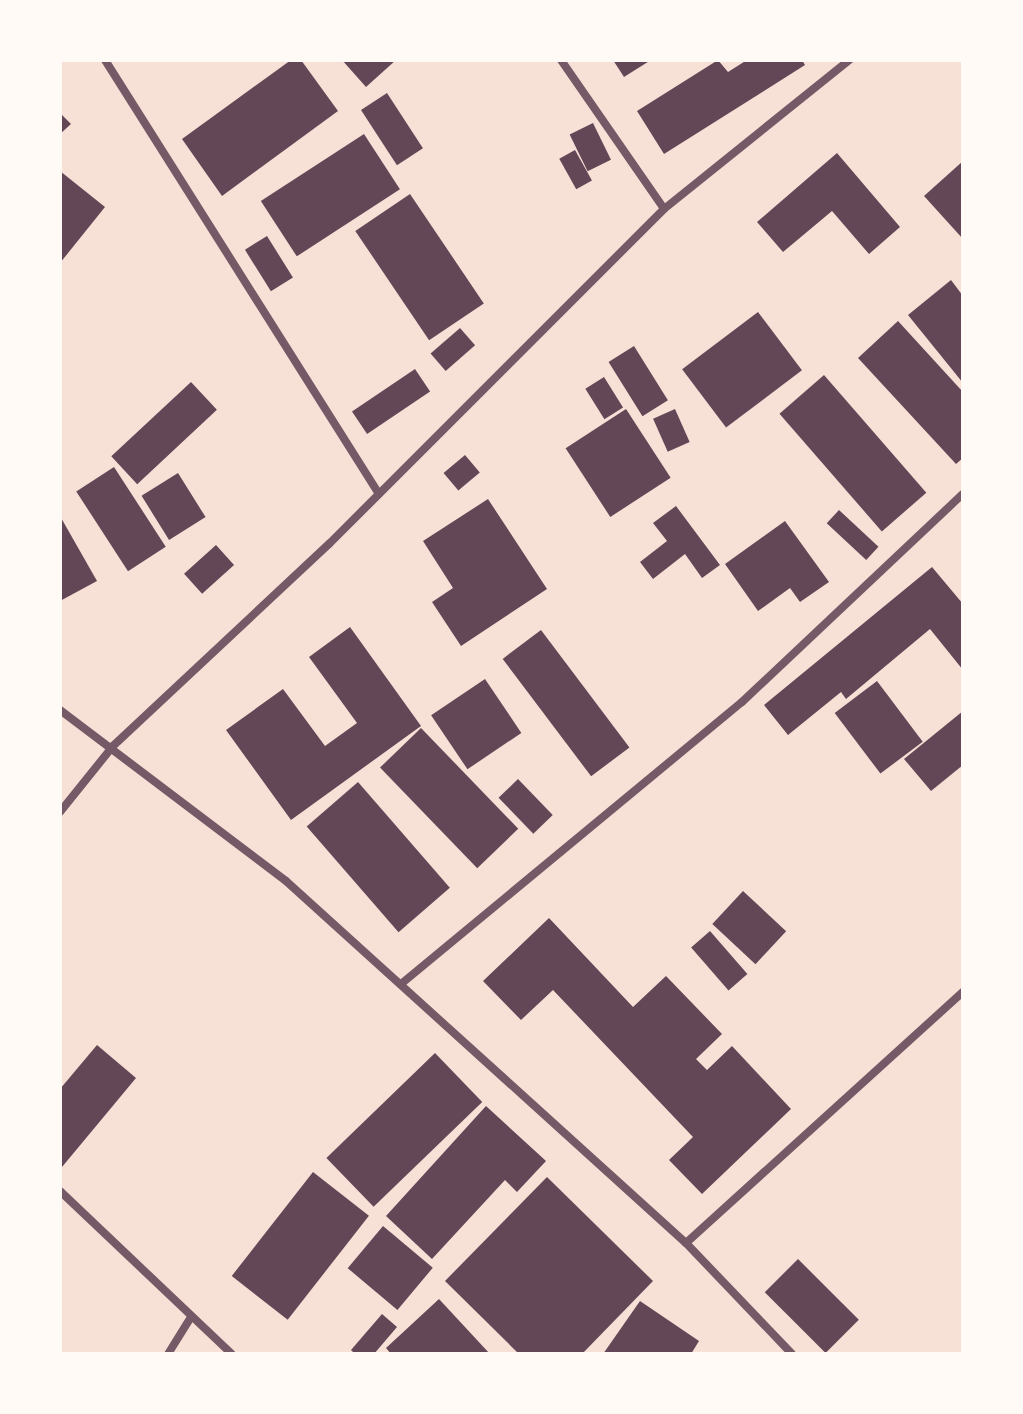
<!DOCTYPE html>
<html>
<head>
<meta charset="utf-8">
<style>
  body { margin:0 }
  #map { position:relative; width:1023px; height:1414px; overflow:hidden; background:#f7e1d7; font-family:"PT Sans Narrow",sans-serif }
  div>[style] { position:absolute }
  [style*='--x'] { left:calc(var(--x)*1px); top:calc(var(--y)*1px); width:calc(var(--w)*1px); rotate:calc(var(--a)*1deg) }
  .building>* { inset:0; background:#644757; transform-origin:0 0 }
  .minor>* { height:8px; margin:-4px; padding:0 4px; transform-origin:4px; border-radius:4px; background:#755966 }
  span { translate:-50% -50%; white-space:nowrap; text-align:center; line-height:1.15; -webkit-text-stroke:7px #fffaf5; paint-order:stroke }
  .frame { position:absolute; inset:0; border:62px solid #fffaf5; pointer-events:none }
</style>
</head>
<body>
<div id="map">
  <div class="building">
    <div style="clip-path:polygon(291px 60px,301px 60px,338px 111px,222px 196px,182px 139px)"></div>
    <div style="clip-path:polygon(342px 60px,396px 60px,366px 87px)"></div>
    <div style="clip-path:polygon(613px 60px,651px 60px,624px 77px)"></div>
    <div style="clip-path:polygon(718px 60px,728px 72px,747px 60px,802px 60px,805px 65px,664px 154px,637px 111px)"></div>
    <div style="left:387px;top:93px;width:66px;height:31px;rotate:57deg"></div>
    <div style="clip-path:polygon(60px 113px,71px 124px,60px 134px)"></div>
    <div style="left:593px;top:123px;width:41px;height:26px;rotate:64deg"></div>
    <div style="left:364px;top:134px;width:66px;height:123px;rotate:57deg"></div>
    <div style="left:575px;top:150px;width:35px;height:18px;rotate:61deg"></div>
    <div style="clip-path:polygon(837px 153px,900px 227px,869px 254px,832px 211px,783px 252px,757px 222px)"></div>
    <div style="clip-path:polygon(963px 161px,963px 239px,924px 196px)"></div>
    <div style="clip-path:polygon(60px 171px,105px 207px,60px 263px)"></div>
    <div style="left:410px;top:194px;width:132px;height:66px;rotate:56deg"></div>
    <div style="left:267px;top:236px;width:49px;height:26px;rotate:58deg"></div>
    <div style="clip-path:polygon(951px 280px,963px 296px,963px 383px,908px 315px)"></div>
    <div style="left:758px;top:312px;width:73px;height:95px;rotate:53deg"></div>
    <div style="clip-path:polygon(898px 321px,963px 392px,963px 458px,956px 464px,858px 358px)"></div>
    <div style="left:460px;top:328px;width:23px;height:39px;rotate:49deg"></div>
    <div style="left:634px;top:346px;width:64px;height:30px;rotate:58deg"></div>
    <div style="left:415px;top:369px;width:27px;height:76px;rotate:56deg"></div>
    <div style="left:824px;top:375px;width:156px;height:59px;rotate:49deg"></div>
    <div style="left:604px;top:377px;width:36px;height:22px;rotate:58deg"></div>
    <div style="left:191px;top:382px;width:38px;height:109px;rotate:47deg"></div>
    <div style="left:626px;top:409px;width:82px;height:72px;rotate:57deg"></div>
    <div style="left:675px;top:409px;width:36px;height:24px;rotate:66deg"></div>
    <div style="left:465px;top:455px;width:23px;height:28px;rotate:50deg"></div>
    <div style="left:114px;top:467px;width:95px;height:45px;rotate:57deg"></div>
    <div style="left:178px;top:473px;width:52px;height:43px;rotate:58deg"></div>
    <div style="clip-path:polygon(488px 499px,547px 589px,461px 646px,432px 602px,453px 588px,423px 541px)"></div>
    <div style="clip-path:polygon(676px 506px,720px 565px,702px 578px,685px 554px,653px 579px,640px 562px,667px 541px,653px 523px)"></div>
    <div style="left:839px;top:510px;width:54px;height:18px;rotate:43deg"></div>
    <div style="clip-path:polygon(60px 516px,97px 581px,60px 601px)"></div>
    <div style="clip-path:polygon(785px 521px,829px 582px,800px 602px,790px 588px,758px 611px,725px 564px)"></div>
    <div style="left:216px;top:545px;width:27px;height:43px;rotate:48deg"></div>
    <div style="clip-path:polygon(932px 567px,963px 604px,963px 670px,930px 629px,846px 699px,841px 692px,788px 735px,764px 705px)"></div>
    <div style="clip-path:polygon(350px 627px,421px 726px,291px 820px,226px 730px,283px 689px,325px 746px,357px 723px,309px 657px)"></div>
    <div style="left:541px;top:630px;width:147px;height:48px;rotate:53deg"></div>
    <div style="left:485px;top:679px;width:65px;height:65px;rotate:56deg"></div>
    <div style="left:877px;top:681px;width:76px;height:53px;rotate:53deg"></div>
    <div style="clip-path:polygon(963px 711px,963px 765px,931px 791px,904px 759px)"></div>
    <div style="left:421px;top:728px;width:140px;height:57px;rotate:46deg"></div>
    <div style="left:518px;top:779px;width:50px;height:27px;rotate:46deg"></div>
    <div style="left:358px;top:782px;width:140px;height:68px;rotate:49deg"></div>
    <div style="left:743px;top:891px;width:59px;height:45px;rotate:43deg"></div>
    <div style="clip-path:polygon(549px 918px,633px 1007px,666px 976px,722px 1034px,696px 1059px,707px 1070px,732px 1046px,791px 1109px,702px 1194px,669px 1160px,693px 1137px,553px 990px,521px 1020px,483px 981px)"></div>
    <div style="left:710px;top:931px;width:57px;height:25px;rotate:49deg"></div>
    <div style="clip-path:polygon(97px 1045px,136px 1078px,62px 1167px,60px 1089px)"></div>
    <div style="left:435px;top:1053px;width:68px;height:151px;rotate:46deg"></div>
    <div style="clip-path:polygon(486px 1106px,546px 1161px,517px 1192px,505px 1180px,432px 1259px,386px 1216px)"></div>
    <div style="left:313px;top:1172px;width:71px;height:132px;rotate:38deg"></div>
    <div style="clip-path:polygon(547px 1177px,653px 1281px,582px 1354px,519px 1354px,445px 1281px)"></div>
    <div style="left:383px;top:1226px;width:65px;height:55px;rotate:40deg"></div>
    <div style="left:798px;top:1259px;width:86px;height:47px;rotate:45deg"></div>
    <div style="clip-path:polygon(439px 1299px,490px 1354px,391px 1354px,386px 1348px)"></div>
    <div style="clip-path:polygon(640px 1301px,699px 1341px,691px 1354px,603px 1354px)"></div>
    <div style="clip-path:polygon(382px 1314px,397px 1327px,374px 1354px,355px 1354px,351px 1350px)"></div>
  </div>
  <div class="minor">
    <div style="--x:105;--y:60;--w:513;--a:57.73"></div>
    <div style="--x:561;--y:60;--w:181;--a:55.3"></div>
    <div style="--x:60;--y:710;--w:283;--a:37.1"></div>
    <div style="--x:286;--y:881;--w:539;--a:42.15"></div>
    <div style="--x:686;--y:1243;--w:153;--a:46.3"></div>
    <div style="--x:60;--y:812;--w:85;--a:-51.2"></div>
    <div style="--x:113;--y:746;--w:296;--a:-43.1"></div>
    <div style="--x:329;--y:544;--w:474;--a:-45"></div>
    <div style="--x:664;--y:209;--w:238;--a:-38.8"></div>
    <div style="--x:401;--y:984;--w:442;--a:-39.6"></div>
    <div style="--x:742;--y:702;--w:303;--a:-43.3"></div>
    <div style="--x:60;--y:1191;--w:237;--a:43.5"></div>
    <div style="--x:686;--y:1243;--w:374;--a:-42.2"></div>
    <div style="--x:168;--y:1354;--w:44;--a:-58.1"></div>
  </div>
  <div class="frame"></div>
</div>
</body>
</html>
